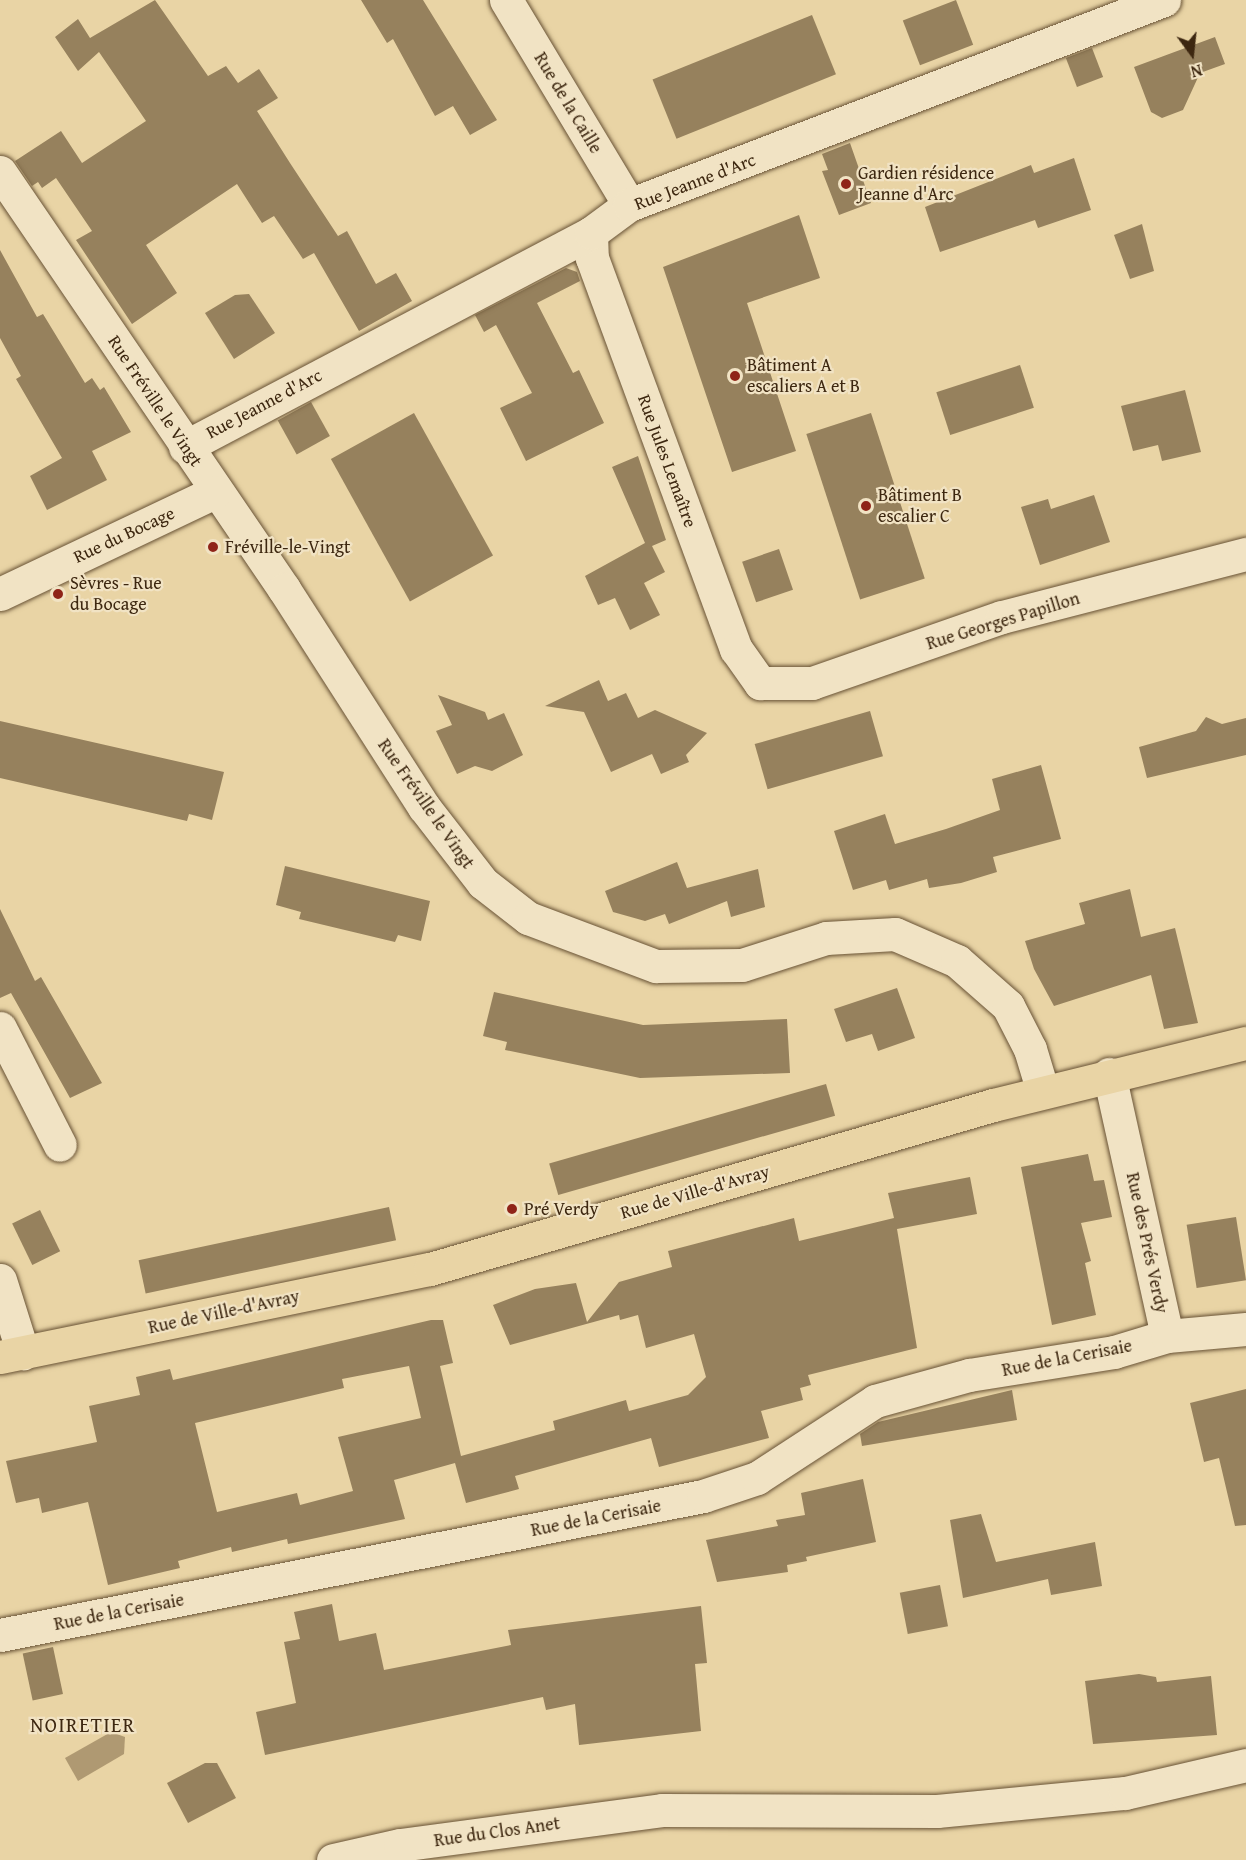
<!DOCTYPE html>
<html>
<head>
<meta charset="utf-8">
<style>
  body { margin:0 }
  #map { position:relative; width:1246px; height:1860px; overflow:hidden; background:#e9d4a5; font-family:"Gentium Book Plus",serif }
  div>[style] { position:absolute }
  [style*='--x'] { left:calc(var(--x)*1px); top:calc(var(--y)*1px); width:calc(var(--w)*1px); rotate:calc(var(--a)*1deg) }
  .water>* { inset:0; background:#af9972 }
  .building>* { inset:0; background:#96815d; transform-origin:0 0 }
  .roads { filter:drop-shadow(0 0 2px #685235) drop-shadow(0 0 2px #685235) }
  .minor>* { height:33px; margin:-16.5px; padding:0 16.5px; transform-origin:16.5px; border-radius:16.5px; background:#f1e3c4 }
  .major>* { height:33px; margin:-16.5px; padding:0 16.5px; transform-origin:16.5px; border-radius:16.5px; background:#e9d4a5 }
  .dots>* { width:16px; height:16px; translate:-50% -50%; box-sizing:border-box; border:3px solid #f1e3c4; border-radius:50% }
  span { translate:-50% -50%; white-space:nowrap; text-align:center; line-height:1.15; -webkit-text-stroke:4.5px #f1e3c4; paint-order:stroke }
  .street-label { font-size:18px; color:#3d2710 }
  .poi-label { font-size:18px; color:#3d2710 }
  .left { translate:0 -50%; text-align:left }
  .neighbourhood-label { font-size:20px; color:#3d2710; letter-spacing:1.5px }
  .north { position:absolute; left:1162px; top:24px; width:60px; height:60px; -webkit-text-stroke:4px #f1e3c4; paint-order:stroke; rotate:165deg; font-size:16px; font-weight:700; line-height:24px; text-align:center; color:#3d2710 }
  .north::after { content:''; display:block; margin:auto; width:21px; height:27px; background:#3d2710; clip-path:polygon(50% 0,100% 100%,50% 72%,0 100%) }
</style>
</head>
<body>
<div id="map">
  <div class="water">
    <div style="clip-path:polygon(111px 1732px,125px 1737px,124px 1754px,78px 1781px,65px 1758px)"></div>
  </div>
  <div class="building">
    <div style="clip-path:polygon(155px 0,208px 76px,226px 66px,238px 83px,259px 69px,278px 98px,257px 111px,290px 163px,338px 236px,347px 231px,376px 284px,396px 273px,412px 301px,359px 331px,314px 253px,303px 259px,274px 216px,262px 223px,237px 184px,146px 245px,177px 293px,132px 324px,76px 240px,92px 231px,56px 178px,42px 188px,38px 182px,32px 186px,15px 161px,61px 131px,82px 163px,146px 121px,99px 52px,78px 71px,55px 37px,78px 19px,90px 38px)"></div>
    <div style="clip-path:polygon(361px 0,423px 0,497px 120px,470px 135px,453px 106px,435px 116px,393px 39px,387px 43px)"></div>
    <div style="left:956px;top:0;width:48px;height:57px;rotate:69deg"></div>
    <div style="left:812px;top:15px;width:64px;height:172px;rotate:68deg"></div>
    <div style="clip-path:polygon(1215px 37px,1225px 64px,1200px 73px,1183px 110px,1162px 118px,1151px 112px,1134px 67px)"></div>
    <div style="left:1092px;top:48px;width:31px;height:28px;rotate:69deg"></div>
    <div style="clip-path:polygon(850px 143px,871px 203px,839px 215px,822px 171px,828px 170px,822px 154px)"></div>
    <div style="clip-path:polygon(1074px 158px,1091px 210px,1038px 228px,1035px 220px,940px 252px,925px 207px,1031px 165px,1034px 173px)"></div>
    <div style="clip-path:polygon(799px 215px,820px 278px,747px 303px,796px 451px,732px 472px,663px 267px)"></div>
    <div style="clip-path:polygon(1142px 224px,1154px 271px,1130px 279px,1114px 235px)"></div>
    <div style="clip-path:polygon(0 250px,37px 317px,43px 314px,85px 383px,92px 378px,100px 390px,104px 387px,131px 432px,92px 451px,107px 480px,47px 510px,30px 476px,62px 458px,16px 379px,21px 376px,0 338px)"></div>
    <div style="clip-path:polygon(566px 268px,577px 272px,580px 281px,537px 303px,573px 373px,579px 370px,604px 423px,526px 461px,500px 408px,532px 393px,496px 325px,484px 332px,475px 315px)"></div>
    <div style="clip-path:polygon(249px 294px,275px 333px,234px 359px,205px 313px,235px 295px)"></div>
    <div style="left:1020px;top:365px;width:45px;height:88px;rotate:72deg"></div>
    <div style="clip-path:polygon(1185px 390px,1201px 452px,1162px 461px,1158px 445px,1133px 451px,1121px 406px)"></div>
    <div style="left:311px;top:402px;width:39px;height:38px;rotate:61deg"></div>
    <div style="left:414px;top:413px;width:163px;height:95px;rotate:61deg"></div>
    <div style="left:871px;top:413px;width:174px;height:68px;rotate:72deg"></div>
    <div style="clip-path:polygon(638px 456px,666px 540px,652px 546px,665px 572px,644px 583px,660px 615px,630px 630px,615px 598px,598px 605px,585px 576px,645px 543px,612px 467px)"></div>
    <div style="clip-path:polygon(1094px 495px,1110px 542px,1040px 565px,1021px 507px,1048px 499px,1051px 509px)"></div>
    <div style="left:779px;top:549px;width:43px;height:39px;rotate:71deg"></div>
    <div style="clip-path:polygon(599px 680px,608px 701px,626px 693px,638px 718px,655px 710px,707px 733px,686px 755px,689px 762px,661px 774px,652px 754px,611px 772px,584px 712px,545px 706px)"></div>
    <div style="clip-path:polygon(438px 695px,485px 712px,488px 720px,504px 713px,523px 755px,492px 771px,475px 766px,457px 774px,436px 731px,452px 725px)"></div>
    <div style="left:870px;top:711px;width:47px;height:120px;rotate:74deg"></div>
    <div style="clip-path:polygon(1206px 717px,1222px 724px,1246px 718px,1246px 755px,1147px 778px,1139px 747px,1196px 731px)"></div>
    <div style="clip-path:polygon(0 721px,224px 772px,212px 820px,189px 814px,187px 821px,0 778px)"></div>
    <div style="clip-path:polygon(1041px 765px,1061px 839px,993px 857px,997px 872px,961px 883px,929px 888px,927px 879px,889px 890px,886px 880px,853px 890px,834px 831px,885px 814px,895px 844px,946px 829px,1000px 810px,992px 779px)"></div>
    <div style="clip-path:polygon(677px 862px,687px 888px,758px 869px,765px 907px,731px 917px,727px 901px,669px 924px,665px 914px,645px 921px,613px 912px,605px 891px)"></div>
    <div style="clip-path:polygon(285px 866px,430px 901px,421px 941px,398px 935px,395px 942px,299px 919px,301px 912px,276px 905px)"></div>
    <div style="clip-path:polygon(1130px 889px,1141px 937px,1175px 928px,1198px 1023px,1164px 1029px,1151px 975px,1054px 1006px,1034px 969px,1025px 941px,1085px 924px,1079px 903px)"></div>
    <div style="clip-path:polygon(0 909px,35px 981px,41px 977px,102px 1083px,70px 1098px,11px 993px,0 998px)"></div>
    <div style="clip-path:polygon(897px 988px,915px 1038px,878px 1051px,872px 1034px,846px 1042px,834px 1009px)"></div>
    <div style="clip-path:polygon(494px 992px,643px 1025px,787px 1019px,790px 1073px,640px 1078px,505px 1050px,507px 1042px,483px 1036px)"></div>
    <div style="left:826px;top:1084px;width:33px;height:288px;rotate:74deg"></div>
    <div style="clip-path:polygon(1088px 1154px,1094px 1181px,1104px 1180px,1112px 1217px,1081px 1223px,1091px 1261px,1085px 1263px,1096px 1315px,1052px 1325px,1021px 1167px)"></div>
    <div style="clip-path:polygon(evenodd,970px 1177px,977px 1214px,897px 1229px,917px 1348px,808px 1375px,811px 1385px,800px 1388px,803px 1400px,761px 1411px,769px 1438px,659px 1467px,651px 1438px,515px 1476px,519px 1489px,466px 1503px,455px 1463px,394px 1480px,405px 1519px,288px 1544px,287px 1539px,232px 1552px,231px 1547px,178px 1561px,180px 1568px,108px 1585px,88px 1502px,42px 1513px,39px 1498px,16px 1503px,6px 1461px,97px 1442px,89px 1406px,140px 1395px,136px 1377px,170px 1369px,173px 1380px,431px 1320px,443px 1320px,453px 1363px,440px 1366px,461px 1456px,555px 1430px,553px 1421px,626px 1400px,629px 1411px,688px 1395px,706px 1377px,694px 1334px,646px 1348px,638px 1315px,620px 1320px,619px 1315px,510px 1345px,493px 1305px,535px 1289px,576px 1283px,587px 1322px,619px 1282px,672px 1267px,668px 1251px,794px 1218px,799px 1241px,894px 1218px,888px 1193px,970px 1177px,409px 1366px,421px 1418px,338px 1437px,353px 1491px,300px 1505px,297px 1493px,217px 1512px,195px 1423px,344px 1388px,342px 1379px,409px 1366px)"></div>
    <div style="left:389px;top:1207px;width:34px;height:256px;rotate:78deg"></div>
    <div style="left:40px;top:1210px;width:46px;height:31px;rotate:64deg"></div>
    <div style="left:1236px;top:1217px;width:64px;height:50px;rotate:81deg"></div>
    <div style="clip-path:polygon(1246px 1389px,1246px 1525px,1235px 1526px,1219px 1458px,1204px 1462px,1190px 1403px)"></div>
    <div style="clip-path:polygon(1012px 1390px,1017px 1420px,862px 1446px,860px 1434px,878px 1422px)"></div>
    <div style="clip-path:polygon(863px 1479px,876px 1542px,806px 1557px,807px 1561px,787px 1565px,788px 1572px,717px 1582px,706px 1540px,778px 1526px,776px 1520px,805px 1515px,801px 1493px)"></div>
    <div style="clip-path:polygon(981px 1514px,996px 1562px,1095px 1542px,1102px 1586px,1051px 1595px,1048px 1579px,963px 1598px,950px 1520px)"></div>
    <div style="left:940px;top:1585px;width:42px;height:41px;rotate:79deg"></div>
    <div style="clip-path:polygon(332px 1604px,339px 1641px,376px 1633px,384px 1670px,511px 1645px,508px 1630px,701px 1606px,707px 1663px,695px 1664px,701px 1731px,579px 1745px,575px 1704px,546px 1710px,543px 1697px,265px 1755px,256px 1712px,296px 1703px,284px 1642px,300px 1639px,294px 1612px)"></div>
    <div style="left:53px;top:1647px;width:48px;height:31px;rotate:78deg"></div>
    <div style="clip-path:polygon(1139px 1674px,1156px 1677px,1157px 1682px,1211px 1676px,1217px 1735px,1093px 1744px,1085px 1681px)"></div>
    <div style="clip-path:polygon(205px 1763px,217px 1763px,236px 1798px,188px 1823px,167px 1783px)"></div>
  </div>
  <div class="roads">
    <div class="minor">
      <div style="--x:506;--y:0;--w:239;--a:59"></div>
      <div style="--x:0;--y:172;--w:505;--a:55.74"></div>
      <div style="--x:284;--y:589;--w:259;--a:57.3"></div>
      <div style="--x:424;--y:807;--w:96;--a:52.2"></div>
      <div style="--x:483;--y:883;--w:57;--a:37.9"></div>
      <div style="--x:528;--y:918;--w:137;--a:20.6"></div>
      <div style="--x:656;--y:966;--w:86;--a:-0.7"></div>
      <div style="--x:742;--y:965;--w:88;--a:-17.8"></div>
      <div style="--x:826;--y:938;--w:69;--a:-3.3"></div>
      <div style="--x:895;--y:934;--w:68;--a:23.5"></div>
      <div style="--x:957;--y:961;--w:68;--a:41.4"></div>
      <div style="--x:1008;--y:1006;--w:48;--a:62.9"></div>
      <div style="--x:1030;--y:1049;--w:45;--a:73.2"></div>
      <div style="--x:591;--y:233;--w:25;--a:88"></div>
      <div style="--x:592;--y:258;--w:417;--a:69.8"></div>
      <div style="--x:736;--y:649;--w:42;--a:54.8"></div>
      <div style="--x:760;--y:683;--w:52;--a:0"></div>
      <div style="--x:812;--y:683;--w:201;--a:-19.2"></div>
      <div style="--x:1002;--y:617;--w:252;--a:-14.5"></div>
      <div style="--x:185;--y:447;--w:459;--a:-27.8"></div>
      <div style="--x:591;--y:233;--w:47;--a:-36.4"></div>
      <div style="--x:629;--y:205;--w:573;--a:-20.97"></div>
      <div style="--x:0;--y:594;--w:238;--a:-25.4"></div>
      <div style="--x:0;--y:1028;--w:131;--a:62.9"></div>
      <div style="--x:1109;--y:1074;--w:268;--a:77.5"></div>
      <div style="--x:0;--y:1280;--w:77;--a:72.5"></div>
      <div style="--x:0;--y:1635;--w:717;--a:-11.18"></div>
      <div style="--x:703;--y:1496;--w:57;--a:-18.4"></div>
      <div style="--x:757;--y:1478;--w:141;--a:-33.1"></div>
      <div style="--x:875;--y:1401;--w:98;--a:-15.5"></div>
      <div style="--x:969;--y:1375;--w:147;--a:-9"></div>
      <div style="--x:1114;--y:1352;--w:55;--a:-16.8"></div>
      <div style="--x:1167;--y:1336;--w:79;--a:-5.1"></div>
      <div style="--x:333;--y:1860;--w:69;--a:-12.6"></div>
      <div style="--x:400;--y:1845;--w:264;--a:-7.6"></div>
      <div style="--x:662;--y:1810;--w:275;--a:0.2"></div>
      <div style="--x:937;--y:1811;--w:189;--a:-5.5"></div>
      <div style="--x:1125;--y:1793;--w:124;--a:-13"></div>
    </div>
    <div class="major">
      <div style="--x:0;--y:1357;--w:439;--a:-11.6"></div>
      <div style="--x:430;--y:1269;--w:586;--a:-16.24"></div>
      <div style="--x:993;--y:1105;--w:260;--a:-13.8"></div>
    </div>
  </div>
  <div class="dots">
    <div style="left:846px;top:184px;background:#8f2418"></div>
    <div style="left:735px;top:376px;background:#8f2418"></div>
    <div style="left:866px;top:506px;background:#8f2418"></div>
    <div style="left:213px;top:547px;background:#8f2418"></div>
    <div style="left:58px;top:594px;background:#8f2418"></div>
    <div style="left:512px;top:1209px;background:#8f2418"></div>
  </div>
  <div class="street-label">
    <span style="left:568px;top:103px;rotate:59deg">Rue de la Caille</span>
    <span style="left:695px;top:182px;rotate:-21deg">Rue Jeanne d'Arc</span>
    <span style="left:155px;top:401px;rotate:56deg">Rue Fréville le Vingt</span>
    <span style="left:264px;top:404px;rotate:-28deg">Rue Jeanne d'Arc</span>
    <span style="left:667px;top:461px;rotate:70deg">Rue Jules Lemaître</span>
    <span style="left:124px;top:535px;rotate:-25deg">Rue du Bocage</span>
    <span style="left:1003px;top:621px;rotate:-17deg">Rue Georges Papillon</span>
    <span style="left:426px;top:804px;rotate:55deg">Rue Fréville le Vingt</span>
    <span style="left:695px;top:1192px;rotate:-16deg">Rue de Ville-d'Avray</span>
    <span style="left:1147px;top:1243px;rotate:78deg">Rue des Prés Verdy</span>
    <span style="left:224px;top:1312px;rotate:-12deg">Rue de Ville-d'Avray</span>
    <span style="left:1067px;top:1358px;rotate:-11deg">Rue de la Cerisaie</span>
    <span style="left:596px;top:1518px;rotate:-11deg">Rue de la Cerisaie</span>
    <span style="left:119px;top:1612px;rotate:-11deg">Rue de la Cerisaie</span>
    <span style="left:497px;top:1832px;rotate:-8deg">Rue du Clos Anet</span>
  </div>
  <div class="poi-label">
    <span class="left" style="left:858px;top:184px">Gardien résidence<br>Jeanne d'Arc</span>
    <span class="left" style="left:747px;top:376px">Bâtiment A<br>escaliers A et B</span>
    <span class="left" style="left:878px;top:506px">Bâtiment B<br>escalier C</span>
    <span class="left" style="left:225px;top:547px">Fréville-le-Vingt</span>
    <span class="left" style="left:70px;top:594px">Sèvres - Rue<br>du Bocage</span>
    <span class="left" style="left:524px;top:1209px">Pré Verdy</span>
  </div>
  <div class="neighbourhood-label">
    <span style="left:83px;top:1724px">NOIRETIER</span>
  </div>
  <div class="north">N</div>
</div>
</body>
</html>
